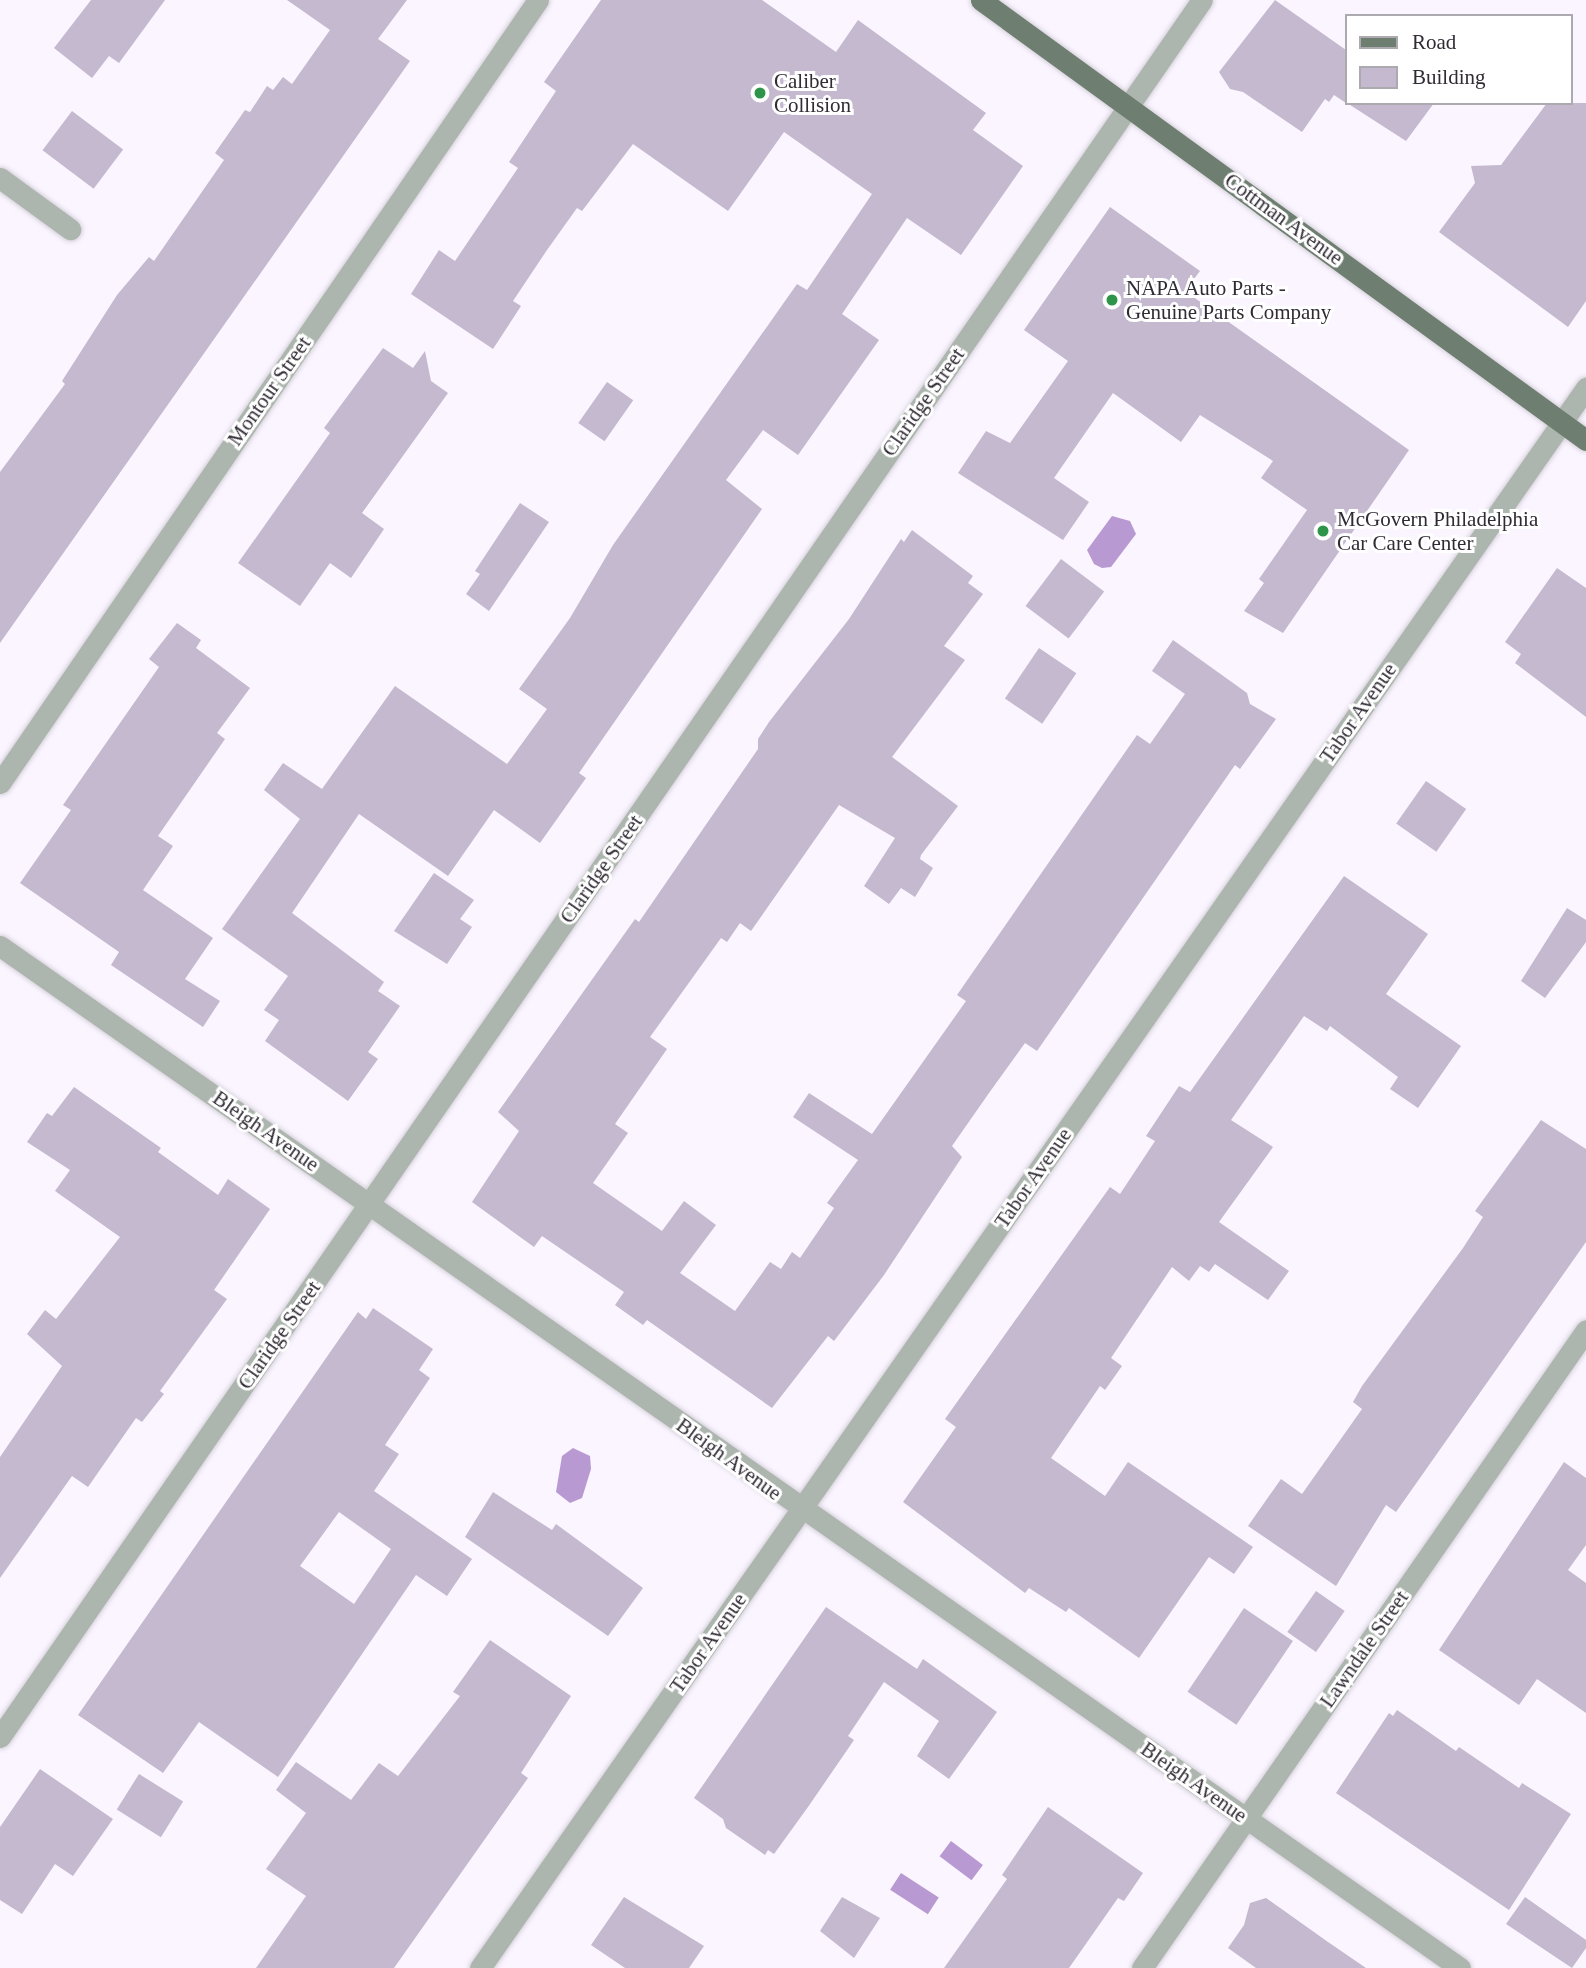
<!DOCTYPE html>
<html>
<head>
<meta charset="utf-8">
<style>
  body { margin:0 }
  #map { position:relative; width:1586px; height:1968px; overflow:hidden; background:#faf5ff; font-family:Georgia,serif }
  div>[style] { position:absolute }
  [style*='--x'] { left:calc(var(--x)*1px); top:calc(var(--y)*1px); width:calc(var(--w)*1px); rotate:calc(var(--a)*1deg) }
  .water>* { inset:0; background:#b899d2; transform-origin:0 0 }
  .building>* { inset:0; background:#c4b9cf; transform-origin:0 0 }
  .roads { filter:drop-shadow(0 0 2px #d6d1da) drop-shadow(0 0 2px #d6d1da) }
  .service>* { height:21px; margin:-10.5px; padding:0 10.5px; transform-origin:10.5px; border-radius:10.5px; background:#adb6ae }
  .minor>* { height:21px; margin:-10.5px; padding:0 10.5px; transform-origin:10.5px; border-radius:10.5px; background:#adb6ae }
  .primary>* { height:21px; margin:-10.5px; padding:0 10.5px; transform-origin:10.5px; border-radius:10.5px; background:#6e7e70 }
  .dots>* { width:19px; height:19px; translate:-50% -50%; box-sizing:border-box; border:4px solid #fff; border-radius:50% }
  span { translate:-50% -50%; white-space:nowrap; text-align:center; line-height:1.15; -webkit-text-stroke:6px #fff; paint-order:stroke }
  .poi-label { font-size:21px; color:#302b34 }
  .left { translate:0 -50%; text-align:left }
  .street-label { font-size:21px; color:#302b34 }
  .legend { position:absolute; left:1345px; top:14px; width:228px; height:91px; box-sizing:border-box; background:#fff; border:2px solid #acaaae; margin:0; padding:9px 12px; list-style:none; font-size:21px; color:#302b34 }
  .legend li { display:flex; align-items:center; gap:14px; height:35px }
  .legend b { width:35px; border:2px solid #acaaae }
</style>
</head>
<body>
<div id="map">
  <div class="water">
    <div style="clip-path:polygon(1112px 516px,1130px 521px,1136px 534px,1111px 567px,1102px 568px,1094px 564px,1087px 550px)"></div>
    <div style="clip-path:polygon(573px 1448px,590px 1456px,591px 1469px,582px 1498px,570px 1503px,556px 1492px,562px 1456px)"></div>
    <div style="left:951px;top:1841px;width:40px;height:19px;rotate:37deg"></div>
    <div style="left:901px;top:1873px;width:45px;height:20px;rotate:33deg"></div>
  </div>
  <div class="building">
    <div style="clip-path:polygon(91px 0,165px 0,119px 63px,109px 56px,92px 78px,54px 48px)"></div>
    <div style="clip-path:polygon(287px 0,407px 0,378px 39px,410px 61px,0 643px,0 472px,65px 384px,62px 381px,117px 295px,149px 257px,154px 261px,224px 160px,215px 153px,245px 110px,250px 112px,267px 86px,273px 90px,283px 77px,292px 84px,330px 30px)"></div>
    <div style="clip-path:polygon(601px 0,762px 0,836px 52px,858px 20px,986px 113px,973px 130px,1023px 166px,961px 255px,907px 218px,842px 314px,879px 340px,798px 455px,763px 430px,726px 480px,762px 509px,579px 773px,586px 778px,540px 843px,494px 810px,448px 876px,359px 814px,292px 913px,384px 982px,378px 991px,400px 1006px,368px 1052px,378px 1059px,348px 1101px,265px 1041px,279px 1020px,264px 1010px,288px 976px,222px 929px,300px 819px,264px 790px,283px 763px,322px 789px,395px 686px,507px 764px,547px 709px,519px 689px,570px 618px,613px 545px,797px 284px,807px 290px,872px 194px,784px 132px,728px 211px,633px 144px,582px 211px,577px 208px,547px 250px,513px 301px,521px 306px,493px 349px,411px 294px,439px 250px,455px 261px,518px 168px,509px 162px,556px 91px,544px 82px)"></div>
    <div style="clip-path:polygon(1275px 0,1346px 50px,1346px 103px,1334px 95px,1329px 102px,1325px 99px,1302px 132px,1243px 92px,1230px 89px,1219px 72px)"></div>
    <div style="clip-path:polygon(1347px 103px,1434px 103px,1406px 141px)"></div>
    <div style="clip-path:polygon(1547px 103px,1586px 103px,1586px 301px,1568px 327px,1439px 232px,1475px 183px,1471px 166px,1501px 165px)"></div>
    <div style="left:72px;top:111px;width:64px;height:49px;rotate:37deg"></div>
    <div style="clip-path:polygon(1110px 207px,1200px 271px,1185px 291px,1409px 450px,1283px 633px,1244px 611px,1264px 583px,1259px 579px,1307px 510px,1261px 478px,1273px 461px,1200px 415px,1181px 442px,1113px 393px,1054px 478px,1089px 502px,1063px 540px,958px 473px,986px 431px,1010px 443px,1068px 361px,1024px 330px)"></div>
    <div style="clip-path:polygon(383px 348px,413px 368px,425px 351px,431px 381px,448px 393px,362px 513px,384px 529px,351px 578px,330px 563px,300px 606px,238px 563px,330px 433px,324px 428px)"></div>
    <div style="left:607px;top:382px;width:32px;height:50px;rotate:35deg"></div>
    <div style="clip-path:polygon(520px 503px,549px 522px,489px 611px,466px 594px,480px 574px,475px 571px)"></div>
    <div style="clip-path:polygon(912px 530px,973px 576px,968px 583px,983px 594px,944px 646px,965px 660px,892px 757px,958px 806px,921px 855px,920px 859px,933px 868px,915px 897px,901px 888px,889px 904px,864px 886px,895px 838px,839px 805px,751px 931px,740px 923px,727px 942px,721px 938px,650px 1037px,667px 1049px,615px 1124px,628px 1133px,593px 1183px,662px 1231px,684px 1201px,716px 1225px,680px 1273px,735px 1311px,770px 1262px,781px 1269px,792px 1252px,800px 1258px,834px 1208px,827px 1203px,858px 1160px,793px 1117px,809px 1093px,872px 1134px,966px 1001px,957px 995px,1137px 735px,1150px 744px,1185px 694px,1152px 671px,1173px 640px,1247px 693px,1250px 704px,1276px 719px,1240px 769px,1235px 765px,1037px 1051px,1025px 1043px,989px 1093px,952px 1146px,962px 1157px,884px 1275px,834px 1341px,828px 1336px,772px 1408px,647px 1320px,643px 1325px,615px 1305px,624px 1292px,542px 1236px,534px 1247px,472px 1202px,519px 1131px,498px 1112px,635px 919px,639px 922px,758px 749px,758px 739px,769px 722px,849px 619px,901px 539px,904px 542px)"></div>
    <div style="left:1061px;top:559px;width:54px;height:59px;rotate:37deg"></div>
    <div style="clip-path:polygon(1557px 568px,1586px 588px,1586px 717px,1515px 663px,1521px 654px,1505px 642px)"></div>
    <div style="clip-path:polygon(177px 623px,201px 640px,196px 648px,250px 688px,217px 733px,225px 739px,158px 836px,173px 846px,143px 890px,213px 938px,185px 979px,220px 1001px,203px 1027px,111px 965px,119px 952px,20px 883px,71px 810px,63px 805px,159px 667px,149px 659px)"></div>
    <div style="left:1039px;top:648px;width:45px;height:61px;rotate:34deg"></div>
    <div style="left:1426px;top:781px;width:49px;height:52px;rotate:35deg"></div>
    <div style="clip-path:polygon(434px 873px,474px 900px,460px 919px,472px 927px,447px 964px,394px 931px)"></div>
    <div style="clip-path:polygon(1344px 876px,1428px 934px,1386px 994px,1461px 1046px,1418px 1108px,1390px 1089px,1398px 1077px,1330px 1026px,1327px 1031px,1304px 1016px,1231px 1120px,1273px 1147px,1219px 1222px,1289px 1271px,1268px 1300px,1215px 1264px,1209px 1272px,1200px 1266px,1189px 1281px,1172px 1267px,1111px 1358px,1122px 1366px,1105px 1390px,1100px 1386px,1051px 1458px,1105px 1496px,1128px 1462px,1253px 1547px,1234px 1574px,1209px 1557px,1139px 1658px,1069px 1608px,1066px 1612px,1029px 1588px,1025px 1593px,903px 1502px,956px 1427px,945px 1419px,1110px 1187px,1120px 1194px,1155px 1141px,1146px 1136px,1179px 1086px,1190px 1092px)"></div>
    <div style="clip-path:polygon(1567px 908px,1586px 920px,1586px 942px,1545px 998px,1521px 981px)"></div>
    <div style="clip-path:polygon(74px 1087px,161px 1148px,158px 1152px,218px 1195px,228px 1179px,270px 1209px,214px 1290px,227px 1299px,160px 1391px,164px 1394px,142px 1422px,136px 1418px,88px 1487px,72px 1476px,0 1578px,0 1457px,62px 1366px,27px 1334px,45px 1310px,56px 1319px,120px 1237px,55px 1191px,70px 1170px,27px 1142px,47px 1113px,52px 1116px)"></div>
    <div style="clip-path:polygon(1541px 1120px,1586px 1149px,1586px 1242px,1396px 1512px,1386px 1505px,1336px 1586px,1248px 1526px,1281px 1479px,1302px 1494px,1362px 1409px,1353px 1402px,1362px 1386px,1463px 1248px,1483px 1217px,1475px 1211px)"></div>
    <div style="clip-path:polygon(evenodd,373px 1308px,433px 1349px,419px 1370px,430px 1378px,385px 1445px,399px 1454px,374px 1491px,472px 1559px,447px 1596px,416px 1575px,278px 1777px,199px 1722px,163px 1773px,78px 1715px,358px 1312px,366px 1319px,373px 1308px,339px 1512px,391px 1549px,354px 1604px,300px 1566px,339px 1512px)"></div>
    <div style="clip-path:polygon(1564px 1462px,1586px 1478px,1586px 1545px,1568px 1570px,1586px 1583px,1586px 1713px,1537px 1679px,1519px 1705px,1439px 1650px)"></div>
    <div style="clip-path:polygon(493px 1492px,552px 1530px,556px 1524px,643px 1588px,608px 1636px,465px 1537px)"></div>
    <div style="left:1316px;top:1591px;width:35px;height:50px;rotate:35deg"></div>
    <div style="clip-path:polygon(826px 1607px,917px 1669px,923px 1659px,997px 1712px,949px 1779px,917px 1756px,939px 1721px,884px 1682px,848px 1736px,854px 1740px,808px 1807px,774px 1854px,768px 1850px,765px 1855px,726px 1828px,723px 1819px,694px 1798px)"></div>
    <div style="left:1244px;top:1608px;width:59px;height:101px;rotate:34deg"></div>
    <div style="clip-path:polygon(490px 1640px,571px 1696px,521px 1773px,528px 1778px,394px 1968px,256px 1968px,306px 1896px,266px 1869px,306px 1813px,276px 1790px,296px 1762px,351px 1800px,379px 1763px,398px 1776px,460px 1696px,453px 1692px)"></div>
    <div style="clip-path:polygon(1397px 1710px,1456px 1751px,1459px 1747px,1519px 1788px,1522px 1783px,1571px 1814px,1509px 1910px,1336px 1793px,1389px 1713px,1393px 1716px)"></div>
    <div style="clip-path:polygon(40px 1769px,113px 1819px,73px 1876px,55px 1864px,22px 1914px,0 1900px,0 1827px)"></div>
    <div style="left:139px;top:1774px;width:52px;height:42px;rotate:32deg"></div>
    <div style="clip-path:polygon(1048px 1807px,1143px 1873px,1124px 1901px,1118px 1898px,1069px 1968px,944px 1968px,1007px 1879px,1002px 1875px)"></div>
    <div style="clip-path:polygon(624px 1897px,704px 1946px,689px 1968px,625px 1968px,591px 1945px)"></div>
    <div style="clip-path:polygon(842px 1897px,880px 1918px,854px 1958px,820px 1931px)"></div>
    <div style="clip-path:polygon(1525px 1897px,1586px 1940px,1586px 1948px,1572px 1968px,1506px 1924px)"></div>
    <div style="clip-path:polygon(1266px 1898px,1328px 1942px,1366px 1968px,1256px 1968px,1228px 1948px,1244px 1925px,1250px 1903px)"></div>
  </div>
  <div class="roads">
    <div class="service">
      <div style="--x:0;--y:178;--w:87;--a:36.1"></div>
    </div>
    <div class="minor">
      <div style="--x:0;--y:783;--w:950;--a:-55.51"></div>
      <div style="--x:0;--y:946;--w:1782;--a:34.99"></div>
      <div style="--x:0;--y:1737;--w:2112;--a:-55.32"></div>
      <div style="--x:480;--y:1968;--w:1929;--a:-55.01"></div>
      <div style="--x:1142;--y:1968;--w:777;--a:-55.16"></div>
    </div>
    <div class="primary">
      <div style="--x:981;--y:0;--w:748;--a:36.03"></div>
    </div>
  </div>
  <div class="dots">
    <div style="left:760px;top:93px;background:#2e944a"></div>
    <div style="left:1112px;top:300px;background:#2e944a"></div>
    <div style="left:1323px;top:531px;background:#2e944a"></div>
  </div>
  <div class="poi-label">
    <span class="left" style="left:774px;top:93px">Caliber<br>Collision</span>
    <span class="left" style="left:1126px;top:300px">NAPA Auto Parts -<br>Genuine Parts Company</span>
    <span class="left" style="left:1337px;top:531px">McGovern Philadelphia<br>Car Care Center</span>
  </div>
  <div class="street-label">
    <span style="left:1284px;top:219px;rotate:36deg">Cottman Avenue</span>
    <span style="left:269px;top:391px;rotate:-55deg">Montour Street</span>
    <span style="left:923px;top:402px;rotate:-55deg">Claridge Street</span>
    <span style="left:1358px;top:713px;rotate:-55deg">Tabor Avenue</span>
    <span style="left:601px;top:869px;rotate:-55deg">Claridge Street</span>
    <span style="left:266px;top:1131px;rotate:35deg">Bleigh Avenue</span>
    <span style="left:1033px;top:1178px;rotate:-55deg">Tabor Avenue</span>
    <span style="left:279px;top:1335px;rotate:-55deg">Claridge Street</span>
    <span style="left:729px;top:1459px;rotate:36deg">Bleigh Avenue</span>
    <span style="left:708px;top:1643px;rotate:-55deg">Tabor Avenue</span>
    <span style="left:1364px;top:1649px;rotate:-55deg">Lawndale Street</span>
    <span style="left:1194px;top:1782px;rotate:35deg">Bleigh Avenue</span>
  </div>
  <ul class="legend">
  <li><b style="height:9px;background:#6e7e70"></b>Road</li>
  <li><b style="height:19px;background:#c4b9cf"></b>Building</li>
  </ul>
</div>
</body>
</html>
